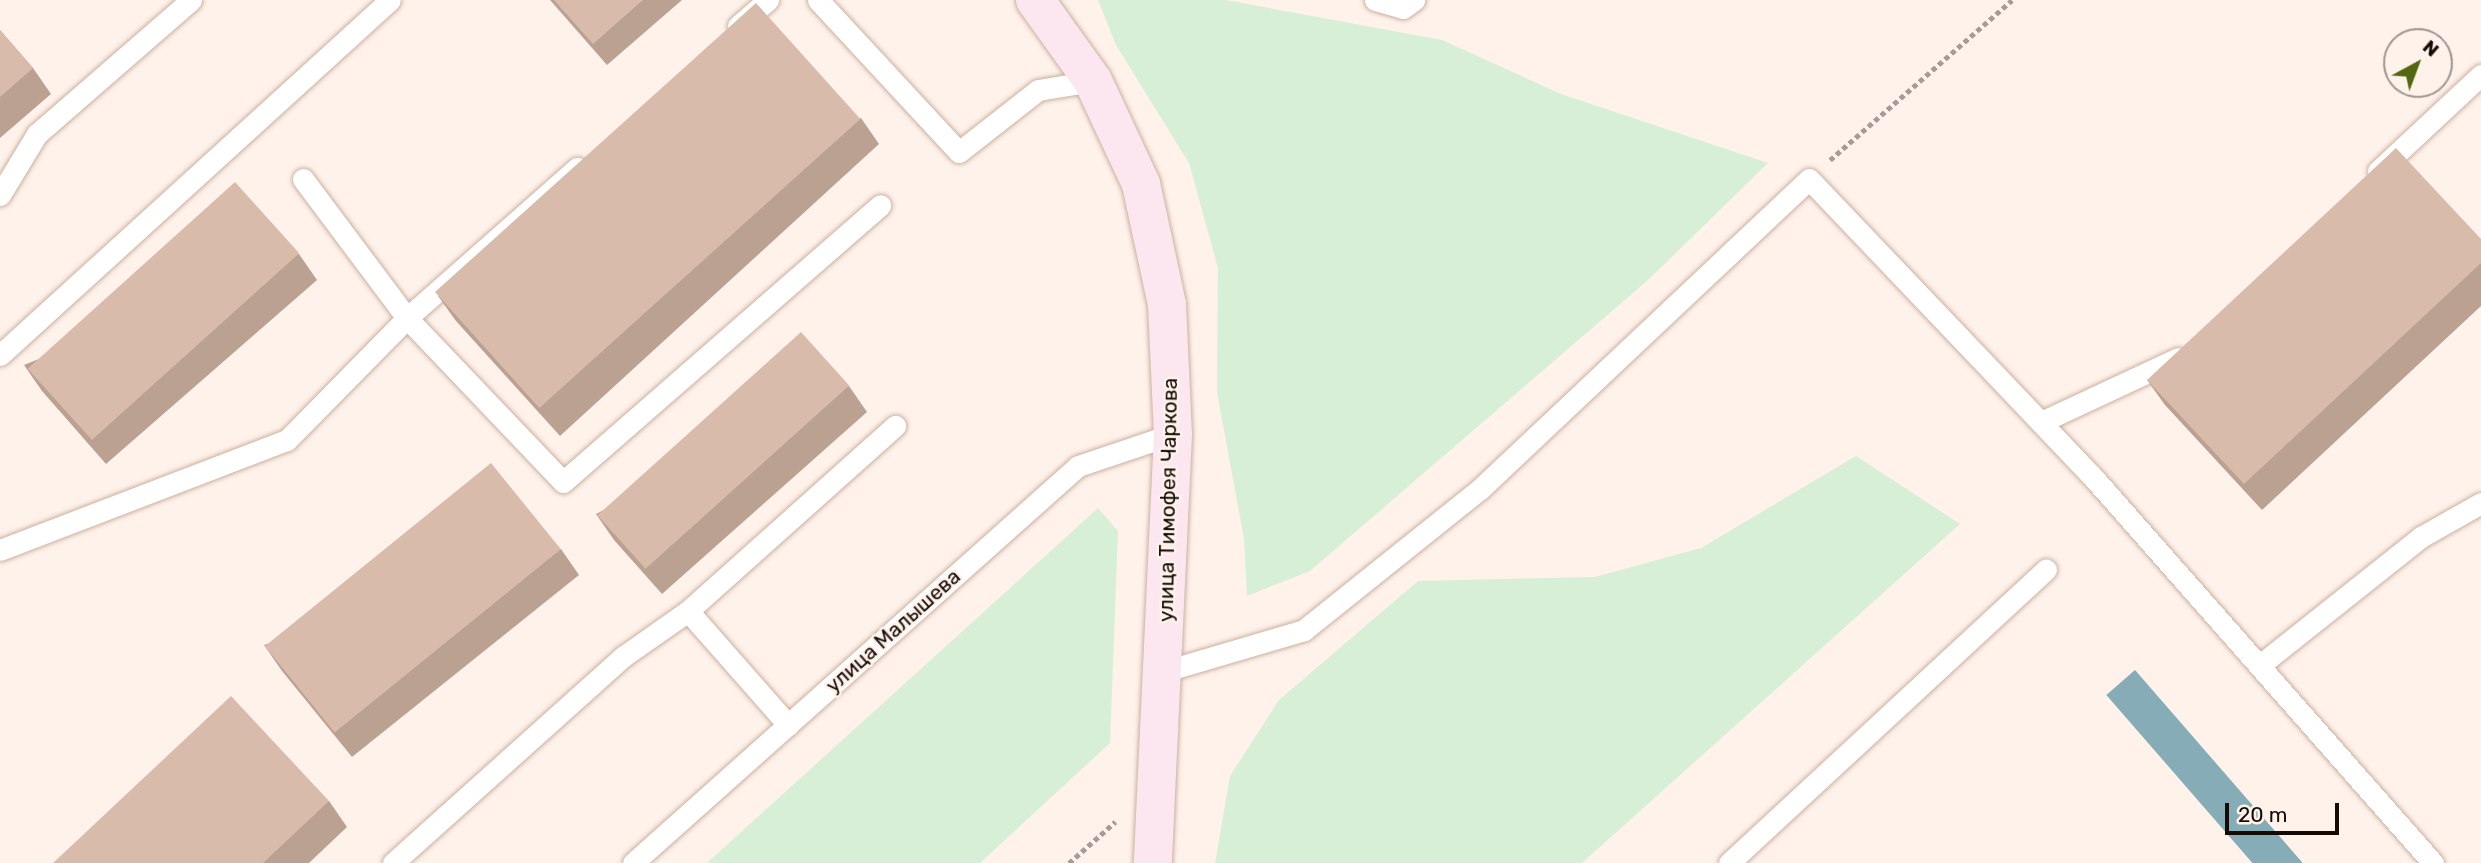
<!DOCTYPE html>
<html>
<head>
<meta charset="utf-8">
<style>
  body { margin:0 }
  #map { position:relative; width:2481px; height:863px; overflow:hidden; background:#fef2eb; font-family:Rubik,sans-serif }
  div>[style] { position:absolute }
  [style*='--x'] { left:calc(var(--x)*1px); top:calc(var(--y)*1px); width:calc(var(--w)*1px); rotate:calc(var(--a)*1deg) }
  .green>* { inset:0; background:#d7efd6 }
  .water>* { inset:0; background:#86acb7; transform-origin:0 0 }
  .path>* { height:4.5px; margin-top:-2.25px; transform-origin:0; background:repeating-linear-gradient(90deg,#a69b95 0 5px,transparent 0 8.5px) }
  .roads { filter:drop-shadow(0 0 2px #ccb09f) drop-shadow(0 0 2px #ccb09f) }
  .lane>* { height:21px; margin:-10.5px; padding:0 10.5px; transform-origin:10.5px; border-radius:10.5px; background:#fff }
  .secondary>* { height:38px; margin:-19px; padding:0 19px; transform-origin:19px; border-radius:19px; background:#fce7f1 }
  .wall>* { inset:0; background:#baa192 }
  .building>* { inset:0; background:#d8bbaa; transform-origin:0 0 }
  span { translate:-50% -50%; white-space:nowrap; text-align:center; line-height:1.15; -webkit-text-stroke:5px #fef2eb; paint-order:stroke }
  .street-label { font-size:21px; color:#140b06 }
  .north { position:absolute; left:2383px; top:28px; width:70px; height:70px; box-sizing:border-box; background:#fef2eb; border:2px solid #a0968f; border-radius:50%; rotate:41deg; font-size:19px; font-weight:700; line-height:28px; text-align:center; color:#140b06 }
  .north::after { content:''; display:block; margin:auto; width:24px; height:32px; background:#536611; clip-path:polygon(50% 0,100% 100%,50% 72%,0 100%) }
  .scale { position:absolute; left:2225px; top:803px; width:114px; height:32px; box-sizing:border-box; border:4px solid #140b06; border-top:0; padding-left:9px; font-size:21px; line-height:24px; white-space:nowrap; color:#140b06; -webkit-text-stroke:5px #fef2eb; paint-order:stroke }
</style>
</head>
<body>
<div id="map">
  <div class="green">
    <div style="clip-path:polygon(1098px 0,1226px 0,1442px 40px,1561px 94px,1768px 163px,1648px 280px,1310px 571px,1247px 596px,1244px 539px,1217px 392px,1218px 268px,1189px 163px,1116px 45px)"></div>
    <div style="clip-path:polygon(1856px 456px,1960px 524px,1582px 863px,1215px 863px,1230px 776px,1279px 700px,1418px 581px,1595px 577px,1701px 548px)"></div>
    <div style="clip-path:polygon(1098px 508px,1118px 531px,1110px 743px,980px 863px,707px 863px)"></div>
  </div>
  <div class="water">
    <div style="left:2135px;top:670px;width:255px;height:38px;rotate:49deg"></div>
  </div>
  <div class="path">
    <div style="--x:1830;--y:160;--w:242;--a:-41.3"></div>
    <div style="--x:1069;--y:863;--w:62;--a:-41.7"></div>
  </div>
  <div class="roads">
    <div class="lane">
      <div style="--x:818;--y:0;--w:207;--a:47.2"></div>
      <div style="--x:959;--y:152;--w:100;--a:-38.1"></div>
      <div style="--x:1038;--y:90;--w:56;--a:-9.3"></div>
      <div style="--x:1375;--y:0;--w:29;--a:16"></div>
      <div style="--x:1403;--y:8;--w:14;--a:-36"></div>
      <div style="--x:738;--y:26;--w:40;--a:-41"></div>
      <div style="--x:2378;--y:171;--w:141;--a:-43"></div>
      <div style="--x:303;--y:179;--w:174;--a:53.2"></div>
      <div style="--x:407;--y:318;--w:226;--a:46.4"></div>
      <div style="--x:563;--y:482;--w:421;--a:-41.1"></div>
      <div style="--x:0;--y:195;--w:71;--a:-58.8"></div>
      <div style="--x:37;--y:134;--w:204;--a:-41"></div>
      <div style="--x:0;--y:355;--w:527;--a:-42.31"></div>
      <div style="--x:2041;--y:422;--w:151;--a:-25"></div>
      <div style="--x:0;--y:550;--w:307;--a:-21"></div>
      <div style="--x:287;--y:440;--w:171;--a:-45.5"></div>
      <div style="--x:407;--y:318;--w:227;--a:-41.4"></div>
      <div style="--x:688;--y:611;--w:278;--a:-41.8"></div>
      <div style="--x:2260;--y:665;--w:206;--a:-38.5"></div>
      <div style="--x:2421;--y:537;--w:69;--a:-29.5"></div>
      <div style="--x:1165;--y:671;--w:145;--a:-16.4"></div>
      <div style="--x:1304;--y:630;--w:224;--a:-38.7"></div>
      <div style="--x:1479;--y:490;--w:453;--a:-43.3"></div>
      <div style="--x:1809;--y:179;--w:410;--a:46.4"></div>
      <div style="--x:2092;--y:476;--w:516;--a:48.62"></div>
      <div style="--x:393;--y:863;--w:310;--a:-41.9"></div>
      <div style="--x:624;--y:656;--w:78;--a:-35.1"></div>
      <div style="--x:688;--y:611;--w:152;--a:48.7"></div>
      <div style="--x:633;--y:863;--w:596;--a:-41.74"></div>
      <div style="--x:1078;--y:466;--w:100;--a:-18.6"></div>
      <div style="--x:1729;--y:863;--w:432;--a:-42.8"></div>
    </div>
    <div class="secondary">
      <div style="--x:1035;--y:0;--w:100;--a:54.4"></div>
      <div style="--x:1093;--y:81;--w:114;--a:65"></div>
      <div style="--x:1141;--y:184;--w:123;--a:77.8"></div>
      <div style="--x:1167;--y:304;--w:130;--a:87.4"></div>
      <div style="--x:1173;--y:434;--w:429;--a:92.7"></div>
    </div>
  </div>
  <div class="wall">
    <div style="clip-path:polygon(550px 0,682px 0,607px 65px)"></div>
    <div style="clip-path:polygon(0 30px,33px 68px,51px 94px,0 138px)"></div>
    <div style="clip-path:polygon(861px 118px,879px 144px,560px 436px,456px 321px,438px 296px)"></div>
    <div style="clip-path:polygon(2481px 239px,2481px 306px,2262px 510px,2165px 405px,2147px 380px)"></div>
    <div style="clip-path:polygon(299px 254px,317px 280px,106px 464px,42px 391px,24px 365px)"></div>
    <div style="clip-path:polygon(849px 386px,867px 412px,662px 594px,614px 540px,596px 514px)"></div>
    <div style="clip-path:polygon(561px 549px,579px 575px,352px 757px,282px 671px,264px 645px)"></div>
    <div style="clip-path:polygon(329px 801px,347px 827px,309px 863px,53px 863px)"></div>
  </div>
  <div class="building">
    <div style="clip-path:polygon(554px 0,643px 0,593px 44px)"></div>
    <div style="left:756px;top:3px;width:156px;height:432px;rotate:48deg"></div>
    <div style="clip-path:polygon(0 30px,33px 68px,0 97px)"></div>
    <div style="clip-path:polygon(2396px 148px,2481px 239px,2481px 263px,2244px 484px,2147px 380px)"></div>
    <div style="left:235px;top:182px;width:96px;height:279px;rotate:48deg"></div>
    <div style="left:801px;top:332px;width:72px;height:274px;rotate:48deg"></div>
    <div style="left:491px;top:463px;width:111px;height:291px;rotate:51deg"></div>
    <div style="clip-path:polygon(231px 696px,329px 801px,263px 863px,53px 863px)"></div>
  </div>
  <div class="street-label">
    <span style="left:1168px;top:500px;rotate:-89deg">улица Тимофея Чаркова</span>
    <span style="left:893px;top:631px;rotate:-42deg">улица Малышева</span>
  </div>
  <div class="north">N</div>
  <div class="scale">20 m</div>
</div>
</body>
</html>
